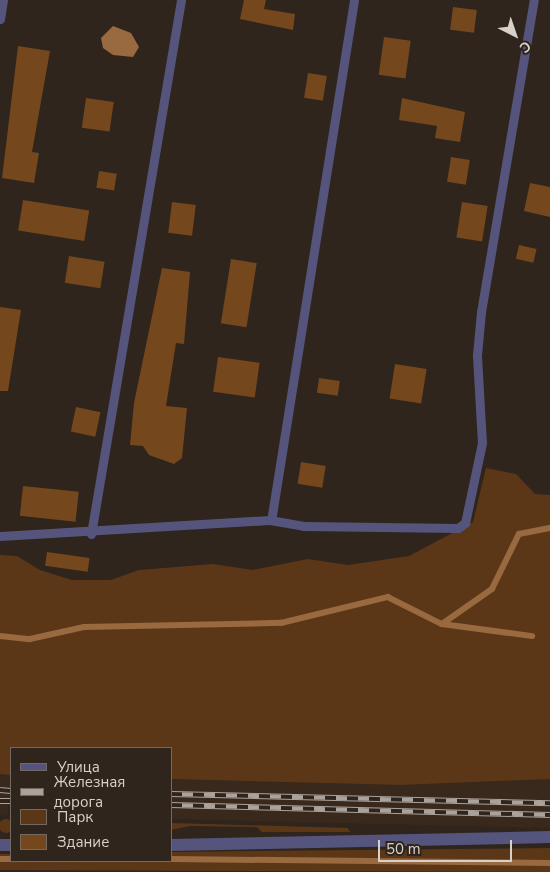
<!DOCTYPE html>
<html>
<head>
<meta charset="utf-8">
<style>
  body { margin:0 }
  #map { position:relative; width:550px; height:872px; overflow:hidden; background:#2f251d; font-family:"Nunito Sans",sans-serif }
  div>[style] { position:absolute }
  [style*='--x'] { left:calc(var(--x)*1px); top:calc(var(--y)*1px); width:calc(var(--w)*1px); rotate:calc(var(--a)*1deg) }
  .built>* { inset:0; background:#39291d; transform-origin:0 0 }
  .green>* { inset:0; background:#5b3717 }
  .round { border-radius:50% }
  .water>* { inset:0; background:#99693f }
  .stream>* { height:5.5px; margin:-2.75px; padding:0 2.75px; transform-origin:2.75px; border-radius:2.75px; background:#99693f }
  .building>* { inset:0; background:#74471d; transform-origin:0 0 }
  .lane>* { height:9px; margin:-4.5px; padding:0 4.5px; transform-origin:4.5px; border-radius:4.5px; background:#55547c }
  .street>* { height:12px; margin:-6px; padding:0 6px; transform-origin:6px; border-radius:6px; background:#55547c }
  .rail>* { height:5.5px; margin-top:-2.75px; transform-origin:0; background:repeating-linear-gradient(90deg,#2f251d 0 11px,#aaa29c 0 22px); box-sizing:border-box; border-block:1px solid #aaa29c }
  span { translate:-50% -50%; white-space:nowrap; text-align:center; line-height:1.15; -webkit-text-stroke:4.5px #2f251d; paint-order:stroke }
  .legend { position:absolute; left:10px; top:747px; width:162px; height:115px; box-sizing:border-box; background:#2f251d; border:1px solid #726963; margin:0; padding:6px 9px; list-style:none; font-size:15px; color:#d7d0cb }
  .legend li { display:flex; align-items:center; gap:10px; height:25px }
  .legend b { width:25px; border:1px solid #726963 }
  .north { position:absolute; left:490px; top:10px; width:50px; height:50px; -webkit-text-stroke:4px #2f251d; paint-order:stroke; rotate:139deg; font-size:14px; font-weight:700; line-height:20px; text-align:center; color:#d7d0cb }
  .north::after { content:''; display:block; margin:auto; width:18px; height:22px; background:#d7d0cb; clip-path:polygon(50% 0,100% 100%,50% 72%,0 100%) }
  .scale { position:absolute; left:378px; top:840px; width:134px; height:22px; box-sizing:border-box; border:2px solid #d7d0cb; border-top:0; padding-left:6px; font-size:15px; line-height:18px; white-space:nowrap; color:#d7d0cb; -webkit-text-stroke:4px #2f251d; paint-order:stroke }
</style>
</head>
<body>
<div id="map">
  <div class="built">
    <div style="left:0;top:774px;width:11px;height:41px;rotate:5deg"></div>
    <div style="clip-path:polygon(171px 779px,401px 785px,550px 779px,550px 828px,171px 819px)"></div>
  </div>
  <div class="green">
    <div style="clip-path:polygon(486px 468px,516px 474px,535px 494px,550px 495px,550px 779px,401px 785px,171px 779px,171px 748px,11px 748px,11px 775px,0 774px,0 555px,17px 556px,40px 570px,72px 580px,111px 580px,139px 570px,213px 564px,253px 570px,308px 559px,348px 565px,409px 556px,473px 522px)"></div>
    <div class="round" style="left:-1px;top:819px;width:14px;height:14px"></div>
    <div style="clip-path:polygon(171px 823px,348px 828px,350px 832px,262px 832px,257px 827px,190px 826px,171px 830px)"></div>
    <div style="clip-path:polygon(550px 848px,550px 872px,0 870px,0 854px,11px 854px,11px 861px,171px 861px,171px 852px)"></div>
  </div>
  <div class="water">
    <div style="clip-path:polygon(113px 26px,131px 33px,139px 47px,133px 57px,113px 55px,103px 48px,101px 38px)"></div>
  </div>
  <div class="stream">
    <div style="--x:442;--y:624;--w:61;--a:-35"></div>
    <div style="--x:492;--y:589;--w:61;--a:-63.9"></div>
    <div style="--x:519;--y:534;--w:32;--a:-11"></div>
    <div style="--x:0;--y:636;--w:30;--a:6"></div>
    <div style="--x:30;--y:639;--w:55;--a:-12.5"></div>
    <div style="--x:84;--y:627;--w:197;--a:-1.2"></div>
    <div style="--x:281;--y:623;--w:110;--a:-13.7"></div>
    <div style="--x:388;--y:597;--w:60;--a:26.6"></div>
    <div style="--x:442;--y:624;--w:91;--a:7.6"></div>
    <div style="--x:0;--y:859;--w:11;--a:0"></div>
    <div style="--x:171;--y:859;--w:379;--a:0.6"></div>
  </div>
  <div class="building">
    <div style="clip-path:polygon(244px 0,266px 0,264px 9px,295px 14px,293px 30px,240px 19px)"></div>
    <div style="left:453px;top:7px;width:24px;height:23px;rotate:7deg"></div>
    <div style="left:384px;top:37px;width:27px;height:38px;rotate:8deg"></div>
    <div style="clip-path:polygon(18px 46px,50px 51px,32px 152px,39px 153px,34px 183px,2px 178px)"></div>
    <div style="left:308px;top:73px;width:19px;height:25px;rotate:9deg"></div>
    <div style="left:86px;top:98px;width:28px;height:30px;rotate:8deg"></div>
    <div style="clip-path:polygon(402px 98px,465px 112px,460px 142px,435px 138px,437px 126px,399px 120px)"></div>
    <div style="left:451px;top:157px;width:19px;height:25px;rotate:9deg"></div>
    <div style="left:99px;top:171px;width:18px;height:17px;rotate:9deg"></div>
    <div style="clip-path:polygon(530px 183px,550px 187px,550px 217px,524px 211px)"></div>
    <div style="left:23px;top:200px;width:67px;height:31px;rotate:9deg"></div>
    <div style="left:172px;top:202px;width:24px;height:31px;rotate:7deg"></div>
    <div style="left:462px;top:202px;width:26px;height:36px;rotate:9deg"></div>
    <div style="left:519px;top:245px;width:18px;height:14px;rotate:13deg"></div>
    <div style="left:69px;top:256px;width:36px;height:27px;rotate:9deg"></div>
    <div style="left:231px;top:259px;width:26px;height:65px;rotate:9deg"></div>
    <div style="clip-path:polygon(162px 268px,190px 272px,184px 344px,176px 343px,166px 406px,187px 408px,182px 458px,174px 464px,149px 455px,143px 446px,130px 445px,134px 403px)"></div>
    <div style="clip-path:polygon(0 307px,21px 310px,8px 391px,0 391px)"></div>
    <div style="left:218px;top:357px;width:42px;height:35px;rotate:8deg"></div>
    <div style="left:395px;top:364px;width:32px;height:35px;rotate:9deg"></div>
    <div style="left:319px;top:378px;width:21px;height:15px;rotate:8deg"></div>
    <div style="left:76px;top:407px;width:25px;height:25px;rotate:12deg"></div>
    <div style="left:301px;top:462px;width:25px;height:22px;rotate:9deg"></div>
    <div style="left:23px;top:486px;width:56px;height:30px;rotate:6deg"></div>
    <div style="left:47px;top:552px;width:43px;height:14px;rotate:8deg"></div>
  </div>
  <div class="lane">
    <div style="--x:0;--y:19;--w:19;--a:-81"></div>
    <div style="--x:272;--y:515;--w:521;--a:-80.95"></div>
    <div style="--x:91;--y:534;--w:542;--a:-80.43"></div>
    <div style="--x:0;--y:536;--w:270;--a:-3.4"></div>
    <div style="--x:270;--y:520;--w:34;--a:10"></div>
    <div style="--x:303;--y:526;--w:155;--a:0.7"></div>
    <div style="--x:458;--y:528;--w:9;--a:-36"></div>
    <div style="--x:465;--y:523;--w:82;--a:-78"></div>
    <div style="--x:482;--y:443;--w:88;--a:-93.3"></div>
    <div style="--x:477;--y:355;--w:43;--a:-84.7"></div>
    <div style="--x:481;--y:312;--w:316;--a:-80.4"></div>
  </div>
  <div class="street">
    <div style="--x:0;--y:845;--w:11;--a:0"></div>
    <div style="--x:171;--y:845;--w:379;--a:-1.2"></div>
  </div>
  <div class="rail">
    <div style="--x:0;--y:790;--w:11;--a:5"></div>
    <div style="--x:171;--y:794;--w:379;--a:1.4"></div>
    <div style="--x:0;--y:801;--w:11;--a:0"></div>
    <div style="--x:171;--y:805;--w:379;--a:1.5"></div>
  </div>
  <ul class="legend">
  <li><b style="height:6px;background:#55547c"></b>Улица</li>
  <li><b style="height:6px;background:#aaa29c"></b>Железная дорога</li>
  <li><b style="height:14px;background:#5b3717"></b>Парк</li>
  <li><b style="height:14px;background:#74471d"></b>Здание</li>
  </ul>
  <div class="north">С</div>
  <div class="scale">50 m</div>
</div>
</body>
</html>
